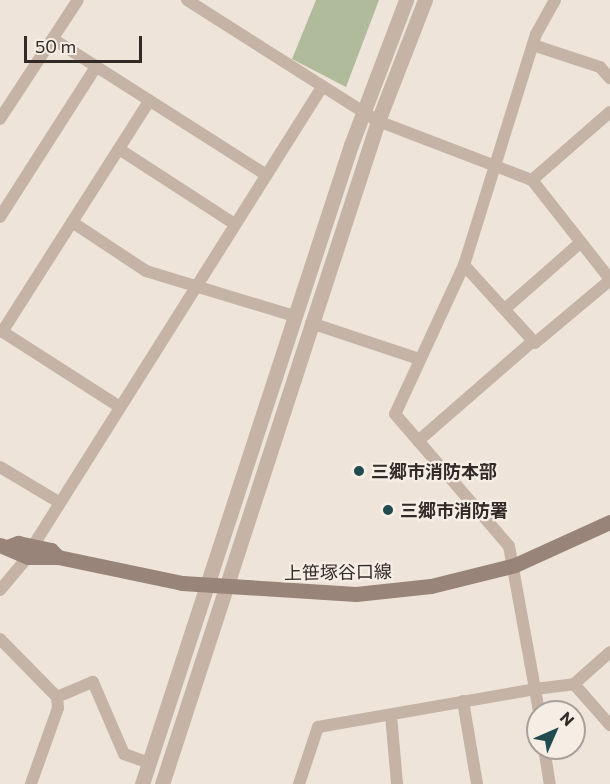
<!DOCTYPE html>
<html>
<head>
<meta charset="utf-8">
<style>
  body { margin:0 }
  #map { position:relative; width:610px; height:784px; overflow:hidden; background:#eee4d9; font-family:Commissioner,"Noto Sans JP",sans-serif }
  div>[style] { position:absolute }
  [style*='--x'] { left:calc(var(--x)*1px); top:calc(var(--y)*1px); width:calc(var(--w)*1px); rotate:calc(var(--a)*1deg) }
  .green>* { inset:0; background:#b0bb9b }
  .minor>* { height:12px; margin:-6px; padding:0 6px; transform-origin:6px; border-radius:6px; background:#c5b4a6 }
  .tertiary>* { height:15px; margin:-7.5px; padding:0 7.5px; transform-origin:7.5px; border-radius:7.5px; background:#c5b4a6 }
  .secondary>* { height:15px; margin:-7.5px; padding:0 7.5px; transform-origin:7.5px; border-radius:7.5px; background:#988478 }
  .dots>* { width:16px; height:16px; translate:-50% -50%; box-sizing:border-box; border:3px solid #f6eee5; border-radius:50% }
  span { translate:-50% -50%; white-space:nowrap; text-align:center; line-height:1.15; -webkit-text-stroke:4.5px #f6eee5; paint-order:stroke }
  .poi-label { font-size:18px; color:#322a26; font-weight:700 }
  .left { translate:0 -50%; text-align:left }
  .street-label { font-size:18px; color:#322a26 }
  .north { position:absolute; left:526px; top:700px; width:60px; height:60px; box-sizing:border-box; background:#f6eee5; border:2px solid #a8a099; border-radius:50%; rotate:45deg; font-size:16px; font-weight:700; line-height:24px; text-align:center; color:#322a26 }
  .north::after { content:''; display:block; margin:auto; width:21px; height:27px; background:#204b4f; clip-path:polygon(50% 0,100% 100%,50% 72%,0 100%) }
  .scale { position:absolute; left:24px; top:36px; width:118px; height:27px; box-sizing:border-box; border:3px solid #322a26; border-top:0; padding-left:8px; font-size:18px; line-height:21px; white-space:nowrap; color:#322a26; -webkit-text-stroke:4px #f6eee5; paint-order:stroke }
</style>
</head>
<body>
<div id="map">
  <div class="green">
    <div style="clip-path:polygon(316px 0,379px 0,346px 87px,292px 59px)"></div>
  </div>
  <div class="minor">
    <div style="--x:187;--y:0;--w:226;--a:32.4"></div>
    <div style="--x:378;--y:121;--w:165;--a:21"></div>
    <div style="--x:532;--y:180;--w:126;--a:51.8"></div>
    <div style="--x:555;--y:0;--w:39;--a:119"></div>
    <div style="--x:536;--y:34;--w:242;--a:107.3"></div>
    <div style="--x:464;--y:265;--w:164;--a:114.8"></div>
    <div style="--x:395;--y:414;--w:174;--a:49.2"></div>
    <div style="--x:509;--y:546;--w:145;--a:79.7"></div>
    <div style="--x:535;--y:689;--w:39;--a:-7"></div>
    <div style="--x:574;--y:684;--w:48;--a:-41.6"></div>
    <div style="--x:53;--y:39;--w:251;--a:32.5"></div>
    <div style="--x:533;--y:45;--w:71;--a:18.2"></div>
    <div style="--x:600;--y:67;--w:15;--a:48"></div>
    <div style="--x:0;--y:119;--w:142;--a:-56.8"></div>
    <div style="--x:119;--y:149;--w:136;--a:33"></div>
    <div style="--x:532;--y:180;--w:103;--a:-41.1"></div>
    <div style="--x:0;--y:217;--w:178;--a:-57.4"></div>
    <div style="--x:72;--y:222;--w:89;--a:33.5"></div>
    <div style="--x:146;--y:271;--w:155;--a:16.9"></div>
    <div style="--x:464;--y:265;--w:105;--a:47.7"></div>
    <div style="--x:535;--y:343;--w:98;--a:-40"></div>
    <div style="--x:506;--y:308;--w:98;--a:-41.3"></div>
    <div style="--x:311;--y:323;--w:114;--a:18.4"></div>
    <div style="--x:0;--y:330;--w:139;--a:32.7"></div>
    <div style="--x:2;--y:332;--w:274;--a:-57.5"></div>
    <div style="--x:418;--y:441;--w:152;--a:-41"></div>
    <div style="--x:0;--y:467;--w:66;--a:30.8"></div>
    <div style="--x:33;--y:546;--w:542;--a:-57.8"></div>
    <div style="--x:0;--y:590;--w:43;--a:-49.7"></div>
    <div style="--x:0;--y:639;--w:81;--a:45.5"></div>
    <div style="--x:57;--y:697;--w:11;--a:85"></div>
    <div style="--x:58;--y:708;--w:81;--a:109.6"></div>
    <div style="--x:574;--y:684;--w:55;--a:48.7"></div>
    <div style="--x:57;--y:697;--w:39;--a:-23"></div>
    <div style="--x:93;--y:682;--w:78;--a:66.7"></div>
    <div style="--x:124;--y:754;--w:27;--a:20"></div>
    <div style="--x:463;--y:701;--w:84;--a:80.4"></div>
    <div style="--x:391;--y:715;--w:69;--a:85"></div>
    <div style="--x:544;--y:748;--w:36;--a:81"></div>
    <div style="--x:299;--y:784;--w:60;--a:-71.6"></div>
    <div style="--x:318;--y:727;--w:220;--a:-9.9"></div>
    <div style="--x:535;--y:689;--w:23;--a:80"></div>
  </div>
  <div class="tertiary">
    <div style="--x:142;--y:784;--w:672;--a:-71.89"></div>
    <div style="--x:351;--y:145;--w:155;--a:-69.2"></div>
    <div style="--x:162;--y:784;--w:697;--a:-71.95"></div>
    <div style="--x:378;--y:121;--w:130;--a:-68.8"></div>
  </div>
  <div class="secondary">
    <div style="--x:0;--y:545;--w:30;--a:23"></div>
    <div style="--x:28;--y:557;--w:30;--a:0"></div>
    <div style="--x:58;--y:557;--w:127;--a:11.8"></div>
    <div style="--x:182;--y:583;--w:174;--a:3.6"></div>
    <div style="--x:356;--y:594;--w:75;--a:-6.1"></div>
    <div style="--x:431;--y:586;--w:87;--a:-14"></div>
    <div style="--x:515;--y:565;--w:104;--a:-24.4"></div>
    <div style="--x:7;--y:547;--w:12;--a:-20"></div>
    <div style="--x:18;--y:543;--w:34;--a:12"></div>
    <div style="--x:51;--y:550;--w:10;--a:45"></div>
  </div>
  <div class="dots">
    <div style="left:359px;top:471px;background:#204b4f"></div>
    <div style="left:388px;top:510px;background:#204b4f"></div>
  </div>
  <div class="poi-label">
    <span class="left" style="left:371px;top:471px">三郷市消防本部</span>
    <span class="left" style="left:400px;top:510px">三郷市消防署</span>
  </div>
  <div class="street-label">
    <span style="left:338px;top:572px;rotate:-1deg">上笹塚谷口線</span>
  </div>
  <div class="north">N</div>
  <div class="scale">50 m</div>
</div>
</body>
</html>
